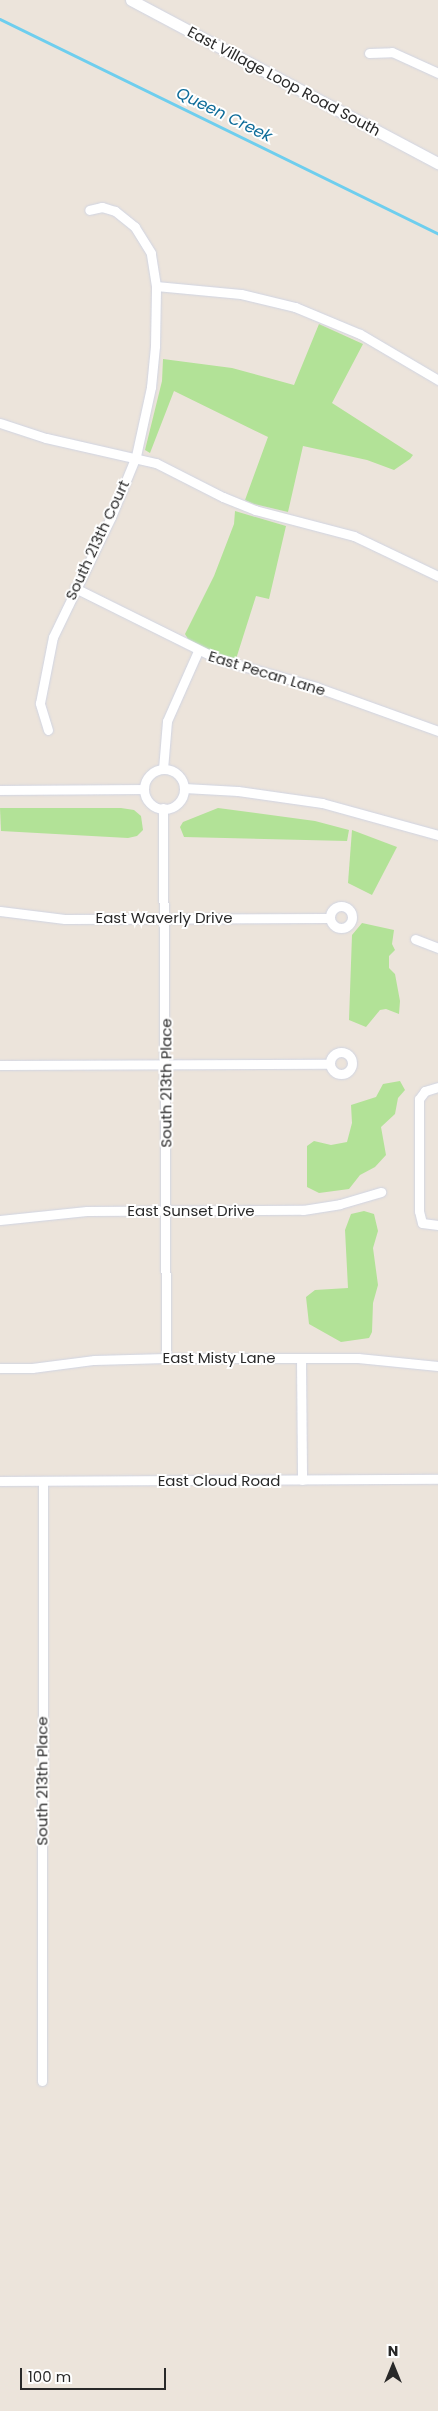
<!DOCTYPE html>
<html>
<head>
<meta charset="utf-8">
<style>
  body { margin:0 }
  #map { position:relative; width:438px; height:2411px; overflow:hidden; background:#ece4db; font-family:Poppins,sans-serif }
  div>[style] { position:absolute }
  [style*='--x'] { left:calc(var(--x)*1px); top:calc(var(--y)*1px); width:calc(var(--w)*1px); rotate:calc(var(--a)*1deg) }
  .green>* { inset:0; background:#b2e297 }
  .stream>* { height:3px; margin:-1.5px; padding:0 1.5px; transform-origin:1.5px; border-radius:1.5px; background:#6eceee }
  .roads { filter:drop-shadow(0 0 1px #d0d4e2) drop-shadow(0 0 1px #d0d4e2) }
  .minor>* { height:9px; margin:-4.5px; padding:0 4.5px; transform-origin:4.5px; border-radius:4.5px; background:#fff }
  .minor>.ring { margin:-4.5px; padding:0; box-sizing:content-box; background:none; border:9px solid #fff; border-radius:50% }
  .tertiary>* { height:11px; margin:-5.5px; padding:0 5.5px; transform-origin:5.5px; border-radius:5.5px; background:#fff }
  span { translate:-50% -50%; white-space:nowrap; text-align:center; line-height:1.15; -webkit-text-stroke:4px #fff; paint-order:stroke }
  .street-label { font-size:15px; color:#292929 }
  .water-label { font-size:16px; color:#0e6c99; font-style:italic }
  .north { position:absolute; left:368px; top:2341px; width:50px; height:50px; -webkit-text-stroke:4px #fff; paint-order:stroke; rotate:0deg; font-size:14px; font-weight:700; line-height:20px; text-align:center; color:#292929 }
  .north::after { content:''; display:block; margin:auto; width:18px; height:22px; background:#292929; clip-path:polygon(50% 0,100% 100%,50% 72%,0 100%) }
  .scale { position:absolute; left:20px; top:2368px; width:146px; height:22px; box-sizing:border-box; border:2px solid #292929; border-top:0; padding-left:6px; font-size:15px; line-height:18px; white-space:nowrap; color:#292929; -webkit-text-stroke:4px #fff; paint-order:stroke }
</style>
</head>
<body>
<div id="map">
  <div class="green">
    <div style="clip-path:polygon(319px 324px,363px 344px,332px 403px,413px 455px,410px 459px,394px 470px,367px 460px,303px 446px,288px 512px,254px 504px,245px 500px,268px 437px,174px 391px,150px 453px,145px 450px,162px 381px,163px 359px,232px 368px,294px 385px)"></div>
    <div style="clip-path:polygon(235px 511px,286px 526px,269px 599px,256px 596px,236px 659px,217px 654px,188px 639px,185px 634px,214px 576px,234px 524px)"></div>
    <div style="clip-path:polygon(0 808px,121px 808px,134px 810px,141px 816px,143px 830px,137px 836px,128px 838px,1px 831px)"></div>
    <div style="clip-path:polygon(218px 808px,315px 821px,349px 830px,347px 841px,184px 837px,180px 827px,183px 822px)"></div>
    <div style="clip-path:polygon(352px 830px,397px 847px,372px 895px,348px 883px)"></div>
    <div style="clip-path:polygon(362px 923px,394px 930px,392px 944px,395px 950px,389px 956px,389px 968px,395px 974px,400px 1001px,399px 1014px,386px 1009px,380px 1010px,366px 1027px,349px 1020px,352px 935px)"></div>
    <div style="clip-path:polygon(400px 1081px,405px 1090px,398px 1098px,395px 1114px,381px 1127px,386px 1155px,375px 1167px,360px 1175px,349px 1189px,319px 1193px,307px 1187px,307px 1146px,314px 1141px,331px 1145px,347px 1142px,352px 1123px,351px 1105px,376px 1097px,383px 1084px)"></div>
    <div style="clip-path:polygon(364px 1211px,374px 1214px,378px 1231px,373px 1248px,378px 1285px,373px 1303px,372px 1332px,369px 1338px,341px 1342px,309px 1324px,306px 1297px,315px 1290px,348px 1288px,345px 1230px,351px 1214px)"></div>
  </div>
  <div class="stream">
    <div style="--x:0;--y:19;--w:488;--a:26.1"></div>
  </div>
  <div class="roads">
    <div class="minor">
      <div style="--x:369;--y:53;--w:23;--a:-2"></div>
      <div style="--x:392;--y:52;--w:51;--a:24.5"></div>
      <div style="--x:156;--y:286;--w:85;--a:5.4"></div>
      <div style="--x:241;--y:294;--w:56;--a:13.5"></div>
      <div style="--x:295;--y:307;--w:70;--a:22.6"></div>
      <div style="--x:360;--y:334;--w:91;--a:30.5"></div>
      <div style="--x:0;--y:423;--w:48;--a:18.1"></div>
      <div style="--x:46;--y:438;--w:113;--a:12.8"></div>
      <div style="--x:156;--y:463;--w:75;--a:26.9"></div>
      <div style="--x:223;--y:497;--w:35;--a:22"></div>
      <div style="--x:255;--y:510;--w:102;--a:14.7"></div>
      <div style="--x:354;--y:536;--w:93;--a:25.5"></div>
      <div style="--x:75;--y:588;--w:160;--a:26.4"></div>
      <div style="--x:218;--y:659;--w:102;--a:15.9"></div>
      <div style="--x:316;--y:687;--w:130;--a:19.8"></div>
      <div style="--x:48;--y:730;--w:28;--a:-107"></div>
      <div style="--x:40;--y:703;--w:67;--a:-78.9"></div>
      <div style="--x:53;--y:637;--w:133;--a:-64.2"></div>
      <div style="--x:111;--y:517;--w:66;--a:-67.7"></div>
      <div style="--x:136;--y:456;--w:71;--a:-77.7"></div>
      <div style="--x:151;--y:387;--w:41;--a:-84.4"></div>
      <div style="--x:155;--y:346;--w:60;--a:-89"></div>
      <div style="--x:156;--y:286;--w:33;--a:-99"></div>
      <div style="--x:151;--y:253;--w:31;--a:-122"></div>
      <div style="--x:135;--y:227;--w:26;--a:-141"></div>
      <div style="--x:115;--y:211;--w:14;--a:-163"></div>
      <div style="--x:102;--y:207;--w:13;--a:167"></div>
      <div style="--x:163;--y:769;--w:48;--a:-85.2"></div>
      <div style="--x:167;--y:721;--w:77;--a:-66.1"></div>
      <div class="ring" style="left:144px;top:769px;width:31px;height:31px"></div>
      <div style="--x:184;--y:788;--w:54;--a:3.2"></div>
      <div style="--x:238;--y:791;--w:85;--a:8.1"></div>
      <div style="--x:322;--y:803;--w:120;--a:15.4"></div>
      <div style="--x:0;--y:790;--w:144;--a:-0.4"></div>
      <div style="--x:163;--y:808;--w:550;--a:89.69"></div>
      <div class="ring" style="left:330px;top:906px;width:13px;height:13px"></div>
      <div style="--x:0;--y:911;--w:65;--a:7"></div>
      <div style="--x:65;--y:919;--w:264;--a:-0.2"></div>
      <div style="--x:415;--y:939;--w:25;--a:21"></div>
      <div class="ring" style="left:330px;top:1052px;width:13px;height:13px"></div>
      <div style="--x:0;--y:1065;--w:330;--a:-0.2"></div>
      <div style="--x:438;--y:1087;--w:14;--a:163"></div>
      <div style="--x:425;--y:1091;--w:10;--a:127"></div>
      <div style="--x:419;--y:1099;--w:112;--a:90"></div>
      <div style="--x:419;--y:1211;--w:12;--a:76"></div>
      <div style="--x:422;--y:1223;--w:16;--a:7"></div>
      <div style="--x:0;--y:1220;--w:87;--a:-5.9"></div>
      <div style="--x:87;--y:1211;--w:216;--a:-0.3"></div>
      <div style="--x:303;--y:1210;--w:37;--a:-9"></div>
      <div style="--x:340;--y:1204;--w:43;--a:-16.3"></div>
      <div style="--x:301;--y:1358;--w:122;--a:89.5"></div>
      <div style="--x:0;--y:1368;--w:32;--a:0"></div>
      <div style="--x:32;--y:1368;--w:63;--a:-7.4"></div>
      <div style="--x:94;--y:1360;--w:72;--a:-1.6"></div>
      <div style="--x:166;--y:1358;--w:192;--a:0"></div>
      <div style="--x:358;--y:1358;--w:80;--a:5.7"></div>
      <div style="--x:0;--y:1481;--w:438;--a:-0.3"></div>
      <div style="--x:42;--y:2081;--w:600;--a:-89.9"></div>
    </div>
    <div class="tertiary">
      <div style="--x:131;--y:0;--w:348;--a:28"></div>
    </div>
  </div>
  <div class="street-label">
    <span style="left:284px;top:81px;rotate:28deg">East Village Loop Road South</span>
    <span style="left:97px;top:540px;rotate:-65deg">South 213th Court</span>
    <span style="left:267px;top:673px;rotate:17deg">East Pecan Lane</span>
    <span style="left:164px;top:918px">East Waverly Drive</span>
    <span style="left:166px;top:1083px;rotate:-90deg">South 213th Place</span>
    <span style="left:191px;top:1211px">East Sunset Drive</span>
    <span style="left:219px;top:1358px">East Misty Lane</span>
    <span style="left:219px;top:1481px">East Cloud Road</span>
    <span style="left:42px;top:1781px;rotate:-90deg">South 213th Place</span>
  </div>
  <div class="water-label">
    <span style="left:224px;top:115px;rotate:26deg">Queen Creek</span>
  </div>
  <div class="north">N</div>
  <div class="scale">100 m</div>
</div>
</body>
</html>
